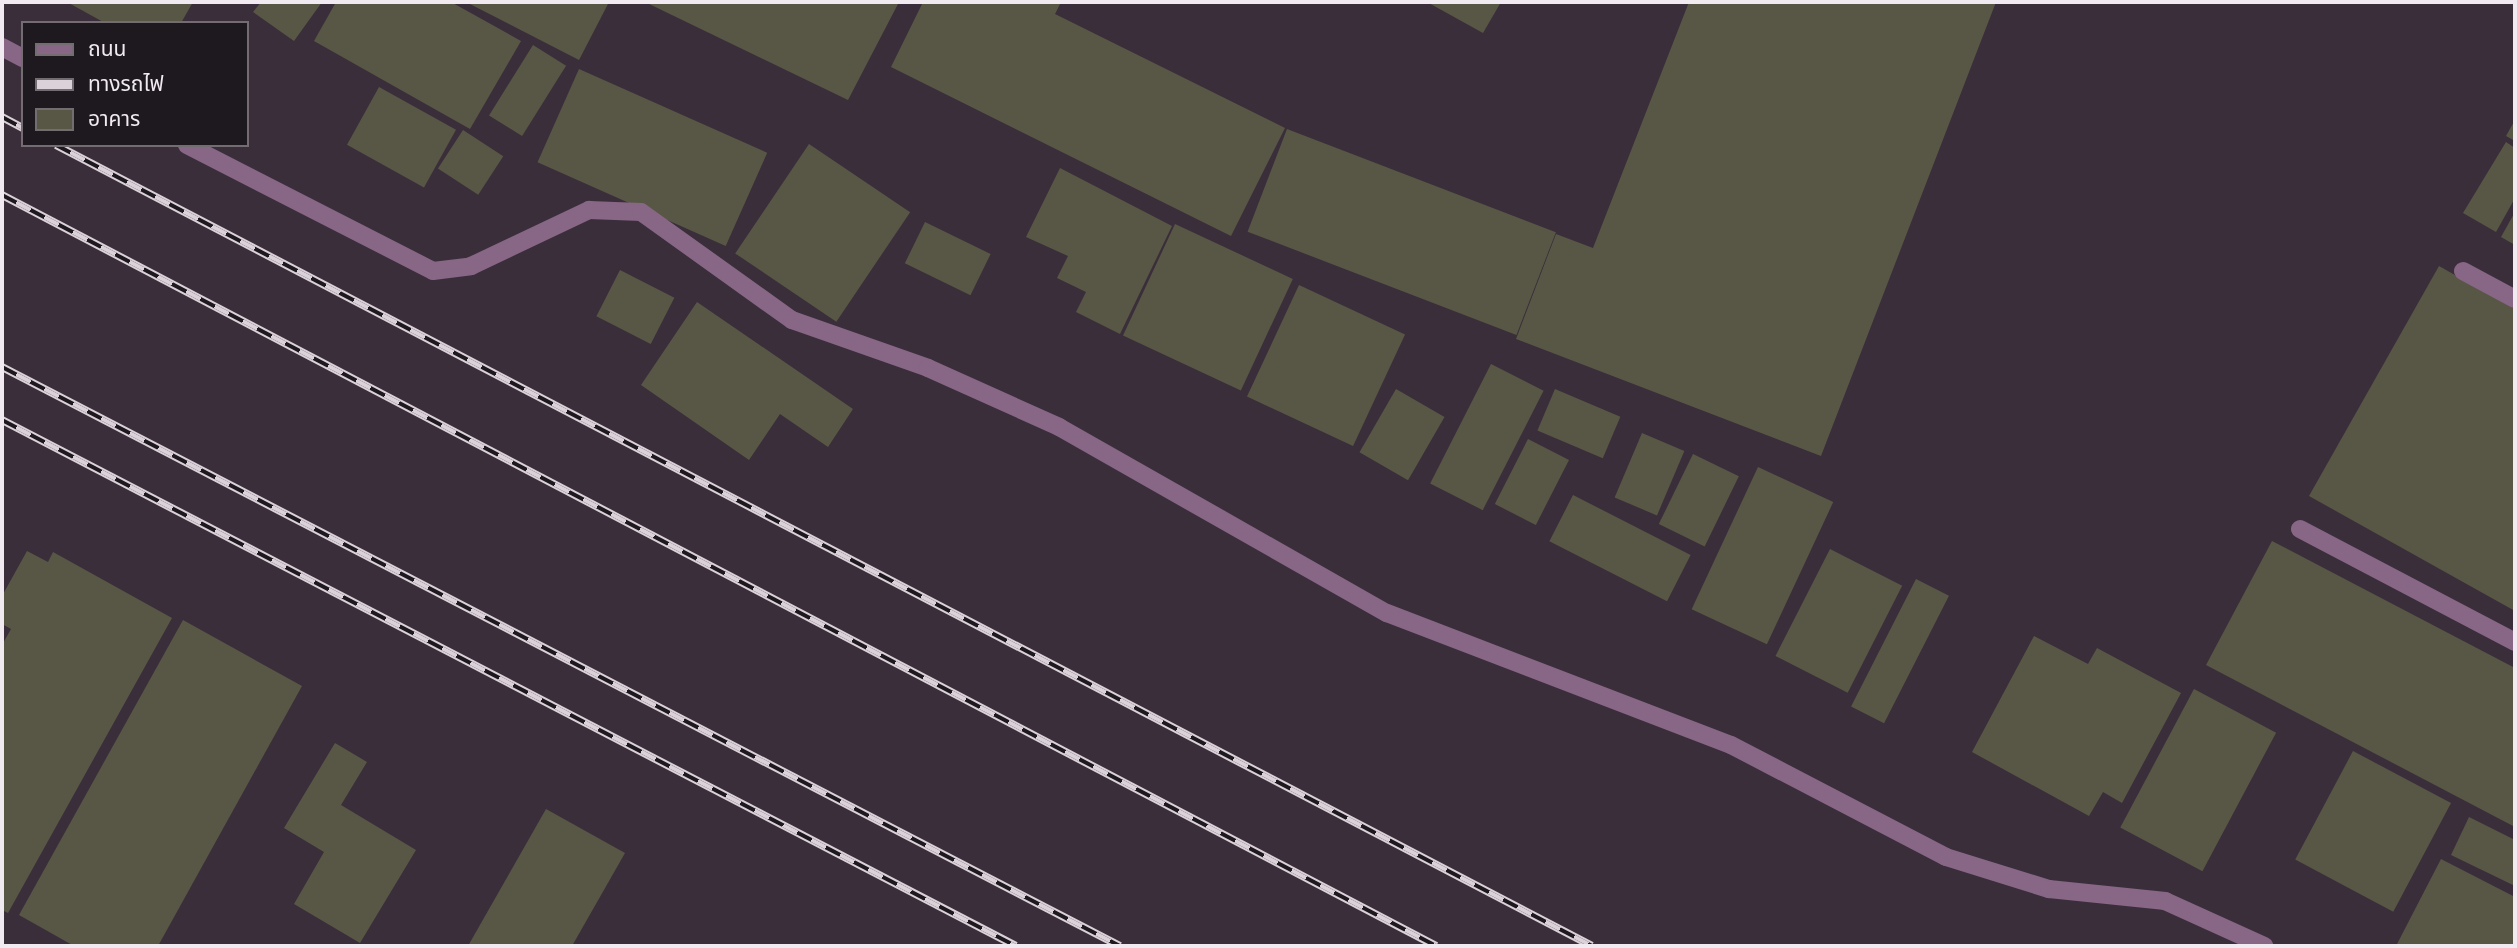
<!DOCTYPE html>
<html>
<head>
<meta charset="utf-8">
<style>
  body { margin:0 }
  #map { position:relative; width:2517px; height:948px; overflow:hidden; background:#3a2e3a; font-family:"Alegreya Sans","Noto Sans Thai",sans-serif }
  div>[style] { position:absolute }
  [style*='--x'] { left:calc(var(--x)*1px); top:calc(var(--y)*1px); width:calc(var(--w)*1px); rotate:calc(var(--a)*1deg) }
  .building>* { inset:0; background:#585746; transform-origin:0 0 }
  .street>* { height:18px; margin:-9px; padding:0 9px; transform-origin:9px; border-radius:9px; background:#886686 }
  .rail>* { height:8px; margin-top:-4px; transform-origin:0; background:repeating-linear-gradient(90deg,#1e191e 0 16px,#dad1d9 0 32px); box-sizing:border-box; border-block:2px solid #dad1d9 }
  span { translate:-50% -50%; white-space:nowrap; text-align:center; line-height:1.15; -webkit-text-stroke:5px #1e191e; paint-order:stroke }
  .frame { position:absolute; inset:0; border:4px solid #f2eaf1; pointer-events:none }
  .legend { position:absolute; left:21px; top:21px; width:228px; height:126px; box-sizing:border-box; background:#1e191e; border:2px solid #736d72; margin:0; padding:9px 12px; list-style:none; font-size:21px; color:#f2eaf1 }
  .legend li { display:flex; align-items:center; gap:14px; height:35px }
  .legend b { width:35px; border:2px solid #736d72 }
</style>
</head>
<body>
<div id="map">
  <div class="building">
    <div style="clip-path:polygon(67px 2px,193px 2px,181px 23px,105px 23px)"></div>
    <div style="clip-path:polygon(261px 2px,322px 2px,294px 41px,253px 12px)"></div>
    <div style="clip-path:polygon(336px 2px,451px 2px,521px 41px,470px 129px,314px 41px)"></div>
    <div style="clip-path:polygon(466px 2px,609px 2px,579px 60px)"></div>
    <div style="clip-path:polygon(645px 2px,899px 2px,848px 100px)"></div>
    <div style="clip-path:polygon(923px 2px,1061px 2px,1055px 14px,1285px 128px,1231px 236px,891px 67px)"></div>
    <div style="clip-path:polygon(1427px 2px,1501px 2px,1483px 33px)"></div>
    <div style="clip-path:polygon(1689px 2px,1996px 2px,1821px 456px,1516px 339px,1556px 234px,1593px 248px)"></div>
    <div style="left:533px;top:45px;width:39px;height:83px;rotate:32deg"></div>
    <div style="left:579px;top:69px;width:206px;height:102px;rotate:24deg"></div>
    <div style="left:379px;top:87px;width:88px;height:66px;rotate:29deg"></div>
    <div style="clip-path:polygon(2515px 120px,2515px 141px,2506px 136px)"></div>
    <div style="left:1287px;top:129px;width:288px;height:110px;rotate:21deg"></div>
    <div style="left:463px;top:130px;width:48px;height:46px;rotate:33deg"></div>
    <div style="clip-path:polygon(2506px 142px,2515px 148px,2515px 198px,2496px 232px,2463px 213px)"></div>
    <div style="left:809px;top:144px;width:122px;height:132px;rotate:34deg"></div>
    <div style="clip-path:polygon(1060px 168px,1172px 226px,1120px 334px,1076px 312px,1086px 292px,1057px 278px,1068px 256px,1026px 237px)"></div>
    <div style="clip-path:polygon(2515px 212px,2515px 245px,2501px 237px)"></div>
    <div style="left:925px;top:222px;width:73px;height:46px;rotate:26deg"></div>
    <div style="left:1175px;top:224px;width:130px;height:123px;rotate:25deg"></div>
    <div style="clip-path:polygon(2439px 266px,2515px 309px,2515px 611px,2309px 496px)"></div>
    <div style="left:620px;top:270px;width:61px;height:52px;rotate:27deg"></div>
    <div style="left:1299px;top:285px;width:117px;height:123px;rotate:25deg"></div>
    <div style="clip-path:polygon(697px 302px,853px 409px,828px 447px,780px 414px,749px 460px,641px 385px)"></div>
    <div style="left:1491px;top:364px;width:59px;height:134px;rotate:27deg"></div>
    <div style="left:1396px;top:389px;width:56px;height:73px;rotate:30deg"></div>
    <div style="left:1555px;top:389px;width:71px;height:45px;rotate:23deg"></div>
    <div style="left:1642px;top:433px;width:46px;height:70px;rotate:23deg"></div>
    <div style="left:1528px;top:439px;width:46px;height:73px;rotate:27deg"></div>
    <div style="left:1693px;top:454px;width:51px;height:78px;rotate:26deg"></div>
    <div style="left:1758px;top:467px;width:83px;height:157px;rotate:25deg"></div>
    <div style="left:1573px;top:495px;width:132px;height:52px;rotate:27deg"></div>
    <div style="clip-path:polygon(2272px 541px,2515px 668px,2515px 827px,2206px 665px)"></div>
    <div style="left:1830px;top:549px;width:81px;height:120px;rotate:27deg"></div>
    <div style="clip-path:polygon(27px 551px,48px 562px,53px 552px,172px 618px,8px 913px,2px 910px,2px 645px,11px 629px,2px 624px,2px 596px)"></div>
    <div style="left:1916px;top:579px;width:37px;height:143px;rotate:27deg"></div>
    <div style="clip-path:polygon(183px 620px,302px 686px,158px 946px,74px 946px,19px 915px)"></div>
    <div style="clip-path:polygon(2034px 636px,2088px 664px,2097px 648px,2181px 693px,2122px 803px,2103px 792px,2089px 816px,1972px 752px)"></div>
    <div style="left:2194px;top:689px;width:93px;height:157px;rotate:28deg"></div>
    <div style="clip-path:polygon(335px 743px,367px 762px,341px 805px,416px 850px,360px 943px,294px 904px,324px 852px,284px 828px)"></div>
    <div style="left:2353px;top:751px;width:111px;height:123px;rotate:28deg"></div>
    <div style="clip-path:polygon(546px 809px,625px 853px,572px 946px,468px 946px)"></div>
    <div style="clip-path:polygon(2469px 817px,2515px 840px,2515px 886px,2451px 855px)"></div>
    <div style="clip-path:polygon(2441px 859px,2515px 897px,2515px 946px,2396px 946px)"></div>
  </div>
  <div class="street">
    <div style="--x:2;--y:47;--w:24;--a:28"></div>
    <div style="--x:187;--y:145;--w:276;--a:27.1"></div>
    <div style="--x:433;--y:271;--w:38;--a:-7"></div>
    <div style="--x:471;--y:266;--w:131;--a:-25.4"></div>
    <div style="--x:589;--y:210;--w:52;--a:2.2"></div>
    <div style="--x:641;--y:212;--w:186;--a:35.6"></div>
    <div style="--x:792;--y:320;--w:144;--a:19.4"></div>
    <div style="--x:928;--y:368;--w:144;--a:24.2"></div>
    <div style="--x:1059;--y:427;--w:377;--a:29.6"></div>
    <div style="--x:1387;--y:613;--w:368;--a:21"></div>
    <div style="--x:1731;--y:745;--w:242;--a:27.5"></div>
    <div style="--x:1946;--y:857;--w:108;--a:17.3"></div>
    <div style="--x:2049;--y:889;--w:117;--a:5.9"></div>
    <div style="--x:2165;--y:901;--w:109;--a:24.4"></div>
    <div style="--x:2463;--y:271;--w:59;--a:28.3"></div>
    <div style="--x:2300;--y:529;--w:243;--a:27.7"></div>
  </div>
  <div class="rail">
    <div style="--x:2;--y:117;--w:24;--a:28"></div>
    <div style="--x:56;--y:145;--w:1732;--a:27.54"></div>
    <div style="--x:2;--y:195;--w:1619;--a:27.64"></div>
    <div style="--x:2;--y:367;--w:1259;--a:27.38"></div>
    <div style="--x:2;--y:420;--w:1142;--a:27.42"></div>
  </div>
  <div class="frame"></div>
  <ul class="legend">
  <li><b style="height:9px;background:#886686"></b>ถนน</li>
  <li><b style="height:9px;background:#dad1d9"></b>ทางรถไฟ</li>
  <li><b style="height:19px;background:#585746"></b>อาคาร</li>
  </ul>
</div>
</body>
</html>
